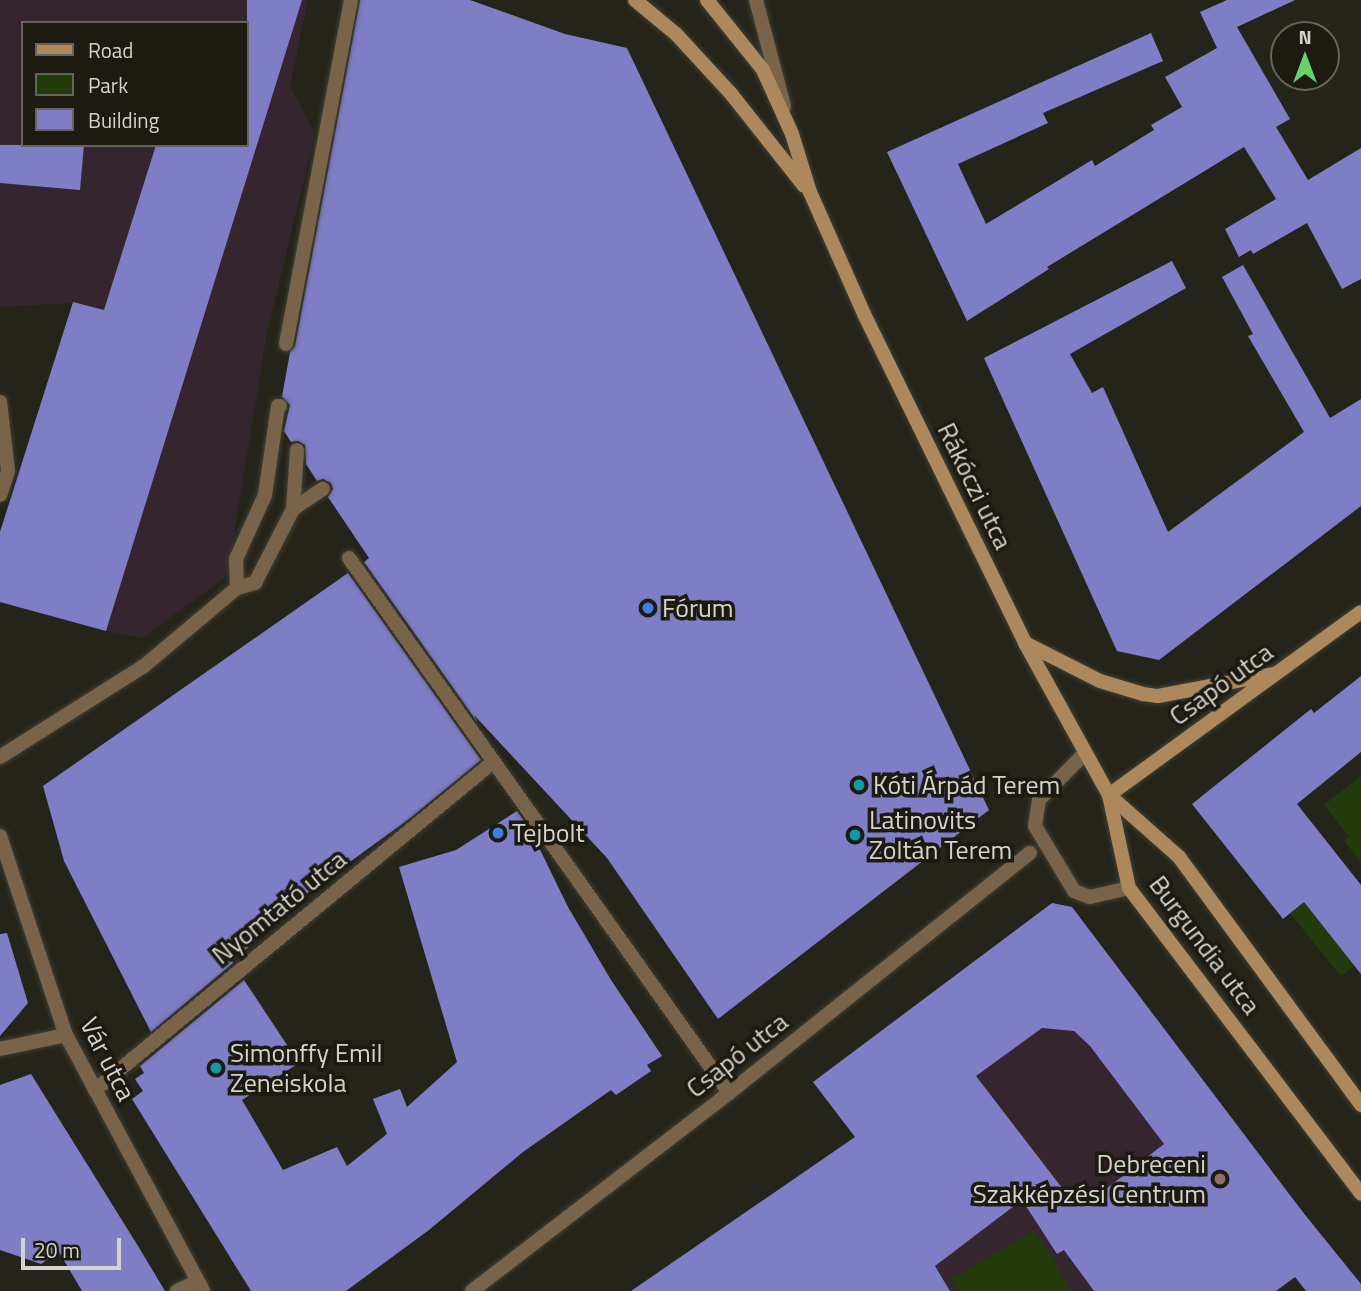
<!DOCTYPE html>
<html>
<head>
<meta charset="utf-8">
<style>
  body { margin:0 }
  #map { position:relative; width:1361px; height:1291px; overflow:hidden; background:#25241a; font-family:"Titillium Web",sans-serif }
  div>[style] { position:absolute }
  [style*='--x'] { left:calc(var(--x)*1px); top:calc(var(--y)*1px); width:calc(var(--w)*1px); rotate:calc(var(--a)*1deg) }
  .education>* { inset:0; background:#35252e }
  .green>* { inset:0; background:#233a0b; transform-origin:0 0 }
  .building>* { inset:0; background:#7e7dc6 }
  .roads { filter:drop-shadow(0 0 2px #414036) drop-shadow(0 0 2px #414036) }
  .lane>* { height:14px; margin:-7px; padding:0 7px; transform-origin:7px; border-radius:7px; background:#7a6449 }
  .street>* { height:14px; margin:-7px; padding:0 7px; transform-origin:7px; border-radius:7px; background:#7a6449 }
  .secondary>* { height:14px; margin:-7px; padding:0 7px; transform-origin:7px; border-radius:7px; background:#ac885c }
  .dots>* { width:19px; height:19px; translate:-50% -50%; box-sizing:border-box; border:4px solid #1c1a11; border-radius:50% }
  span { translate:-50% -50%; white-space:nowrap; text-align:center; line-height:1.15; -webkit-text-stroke:7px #1c1a11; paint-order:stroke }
  .street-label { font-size:26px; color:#d3d2cc }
  .poi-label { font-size:26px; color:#d3d2cc }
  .left { translate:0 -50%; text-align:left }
  .right { translate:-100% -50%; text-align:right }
  .legend { position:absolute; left:21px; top:21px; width:228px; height:126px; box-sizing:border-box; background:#1c1a11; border:2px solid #65645c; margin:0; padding:9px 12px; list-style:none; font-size:21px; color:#d3d2cc }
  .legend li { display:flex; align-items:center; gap:14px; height:35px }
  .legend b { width:35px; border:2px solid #65645c }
  .north { position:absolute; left:1270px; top:21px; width:70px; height:70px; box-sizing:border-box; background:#1c1a11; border:2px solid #65645c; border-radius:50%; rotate:0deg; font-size:19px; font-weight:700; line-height:28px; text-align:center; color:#d3d2cc }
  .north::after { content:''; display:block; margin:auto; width:24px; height:32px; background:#65d467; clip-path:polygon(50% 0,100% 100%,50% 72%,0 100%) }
  .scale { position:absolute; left:21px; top:1238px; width:100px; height:32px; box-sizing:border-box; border:4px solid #d3d2cc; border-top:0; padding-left:9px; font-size:21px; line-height:24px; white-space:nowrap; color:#d3d2cc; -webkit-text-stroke:5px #1c1a11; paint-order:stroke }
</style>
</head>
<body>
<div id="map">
  <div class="education">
    <div style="clip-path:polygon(evenodd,0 0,308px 0,290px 86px,315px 134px,267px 333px,227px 576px,143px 638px,106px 631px,0 602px,0 532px,73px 303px,0 307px,0 0,23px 23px,247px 23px,247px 145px,23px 145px,23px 23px)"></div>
    <div style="clip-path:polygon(1052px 903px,1072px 907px,1302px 1211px,1215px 1291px,950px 1291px,855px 1137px,813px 1082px)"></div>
  </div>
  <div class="green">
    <div style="clip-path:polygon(1361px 776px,1361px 862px,1344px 841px,1349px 837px,1324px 805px)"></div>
    <div style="left:1304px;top:902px;width:81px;height:18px;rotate:51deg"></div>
    <div style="clip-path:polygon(1035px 1230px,1072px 1291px,959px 1291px,951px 1279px)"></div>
  </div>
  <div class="building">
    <div style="clip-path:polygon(247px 0,302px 0,106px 631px,0 602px,0 532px,73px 302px,104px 310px,156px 145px,247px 145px)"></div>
    <div style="clip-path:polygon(360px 0,470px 0,565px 34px,627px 48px,989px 810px,718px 1019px,607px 858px,474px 715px,478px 723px,364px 562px,369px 558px,328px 497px,333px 489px,331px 483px,323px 479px,317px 481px,306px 464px,305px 445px,298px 441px,291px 442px,284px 431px,290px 405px,282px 397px,290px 352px,295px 346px)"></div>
    <div style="clip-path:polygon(1227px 0,1295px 0,1237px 27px,1290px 119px,1276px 127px,1308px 180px,1361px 148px,1361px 279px,1342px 289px,1307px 223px,1253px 254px,1251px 250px,1239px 257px,1225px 229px,1276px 199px,1244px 147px,1047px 267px,1049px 269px,967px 321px,887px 152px,1151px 33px,1163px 61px,1043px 113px,1048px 123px,958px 164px,986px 224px,1092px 160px,1095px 166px,1154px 130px,1151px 125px,1182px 107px,1165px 77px,1217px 48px,1200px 12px)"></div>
    <div style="clip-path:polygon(0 145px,84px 145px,80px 190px,0 183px)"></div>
    <div style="clip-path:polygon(1172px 261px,1186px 288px,1070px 354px,1092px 393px,1103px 387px,1168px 532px,1304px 432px,1248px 336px,1253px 334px,1222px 277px,1243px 265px,1330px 418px,1361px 399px,1361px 506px,1159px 660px,1117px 651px,984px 358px)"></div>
    <div style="clip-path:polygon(348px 573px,481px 760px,409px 819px,281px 912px,284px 917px,232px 961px,233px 963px,151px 1032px,64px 861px,43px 786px)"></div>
    <div style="clip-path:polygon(1361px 676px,1361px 752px,1297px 804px,1361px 885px,1361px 974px,1304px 902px,1283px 919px,1192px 804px,1311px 709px,1314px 713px)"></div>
    <div style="clip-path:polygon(517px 811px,531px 831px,568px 907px,611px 980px,662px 1056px,647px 1065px,651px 1071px,616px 1095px,611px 1090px,523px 1152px,429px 1230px,346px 1291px,251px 1291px,132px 1099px,143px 1091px,135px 1079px,144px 1073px,140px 1066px,244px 980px,299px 1063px,242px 1100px,283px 1170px,337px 1147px,347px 1166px,387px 1134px,373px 1099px,400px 1089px,407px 1107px,457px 1062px,399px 867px,456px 850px)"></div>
    <div style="clip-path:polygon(evenodd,1052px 903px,1072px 907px,1302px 1211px,1361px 1284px,1361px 1291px,1306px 1291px,1295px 1277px,1276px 1291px,1094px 1291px,1064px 1250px,1057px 1254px,1022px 1200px,935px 1266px,950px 1291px,631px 1291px,855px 1137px,813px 1082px,1052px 903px,1042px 1028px,1074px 1031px,1090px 1046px,1164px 1144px,1084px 1206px,1074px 1193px,1069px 1197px,976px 1076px,1042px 1028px)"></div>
    <div style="clip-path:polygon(7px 933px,28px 1003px,0 1036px,0 934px)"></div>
    <div style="clip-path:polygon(31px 1074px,138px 1246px,165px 1291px,82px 1291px,59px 1252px,41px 1264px,0 1250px,0 1085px)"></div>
  </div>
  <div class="roads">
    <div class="lane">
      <div style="--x:286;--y:344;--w:350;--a:-79.3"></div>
      <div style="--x:0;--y:402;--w:69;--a:83.4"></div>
      <div style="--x:8;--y:471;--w:25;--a:108"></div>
      <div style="--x:293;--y:509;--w:36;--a:-34"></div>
      <div style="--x:237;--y:588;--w:29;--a:-92"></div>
      <div style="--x:236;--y:559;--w:70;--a:-65.6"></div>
      <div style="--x:265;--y:495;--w:90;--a:-81.7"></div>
      <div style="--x:278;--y:406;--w:2;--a:0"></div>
      <div style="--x:1085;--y:753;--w:66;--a:134.4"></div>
      <div style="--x:1039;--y:800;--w:26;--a:99"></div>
      <div style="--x:1035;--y:826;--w:76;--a:59"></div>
      <div style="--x:1074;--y:891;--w:17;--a:21"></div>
      <div style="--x:1090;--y:897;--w:40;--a:-13"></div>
      <div style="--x:0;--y:757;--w:170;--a:-32.3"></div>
      <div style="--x:144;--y:666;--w:121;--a:-40"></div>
      <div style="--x:237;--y:588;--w:19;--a:-16"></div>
      <div style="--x:255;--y:583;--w:83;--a:-62.8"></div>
      <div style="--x:293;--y:509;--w:59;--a:-86.1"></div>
      <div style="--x:177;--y:1291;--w:23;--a:-25"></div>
    </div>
    <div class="street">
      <div style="--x:756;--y:0;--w:110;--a:75.2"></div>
      <div style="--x:349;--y:558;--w:656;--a:54.61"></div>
      <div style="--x:0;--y:836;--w:210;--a:71.7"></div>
      <div style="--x:66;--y:1035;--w:290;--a:61.8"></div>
      <div style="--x:0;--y:1049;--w:67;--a:-12"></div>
      <div style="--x:95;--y:1090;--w:516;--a:-39.49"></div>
      <div style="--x:472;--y:1291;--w:324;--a:-37.6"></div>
      <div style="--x:729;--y:1093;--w:385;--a:-38.6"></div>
    </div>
    <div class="secondary">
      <div style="--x:635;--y:0;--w:53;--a:39.7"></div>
      <div style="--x:676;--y:34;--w:83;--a:47.4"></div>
      <div style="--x:732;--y:95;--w:116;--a:51.6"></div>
      <div style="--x:707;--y:0;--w:90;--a:51.3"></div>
      <div style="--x:763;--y:70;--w:70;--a:65.6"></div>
      <div style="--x:792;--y:134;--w:61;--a:72.8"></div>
      <div style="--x:810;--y:192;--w:136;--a:66.1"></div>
      <div style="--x:865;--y:316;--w:364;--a:63.9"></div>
      <div style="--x:1025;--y:643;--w:174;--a:61.1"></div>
      <div style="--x:1109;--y:795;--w:95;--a:77.9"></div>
      <div style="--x:1129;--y:888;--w:384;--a:52.8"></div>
      <div style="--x:1025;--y:643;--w:84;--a:26.9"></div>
      <div style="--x:1100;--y:681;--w:45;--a:16.8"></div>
      <div style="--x:1143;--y:694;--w:15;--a:8"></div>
      <div style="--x:1158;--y:696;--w:117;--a:-10.8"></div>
      <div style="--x:1109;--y:795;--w:94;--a:41.5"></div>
      <div style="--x:1179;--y:857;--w:308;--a:53.7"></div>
      <div style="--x:1109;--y:795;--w:311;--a:-36"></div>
    </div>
  </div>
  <div class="dots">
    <div style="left:648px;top:608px;background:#3f7fe0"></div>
    <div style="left:859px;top:785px;background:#0f9aa8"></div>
    <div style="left:498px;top:833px;background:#3f7fe0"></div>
    <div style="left:855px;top:835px;background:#0f9aa8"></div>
    <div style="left:216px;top:1068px;background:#0f9aa8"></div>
    <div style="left:1220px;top:1179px;background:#8d6e63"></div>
  </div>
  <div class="street-label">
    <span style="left:975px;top:486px;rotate:64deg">Rákóczi utca</span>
    <span style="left:1221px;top:684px;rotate:-36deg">Csapó utca</span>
    <span style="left:279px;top:907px;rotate:-39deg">Nyomtató utca</span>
    <span style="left:1205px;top:945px;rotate:53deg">Burgundia utca</span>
    <span style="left:737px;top:1055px;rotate:-38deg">Csapó utca</span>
    <span style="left:108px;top:1059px;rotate:63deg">Vár utca</span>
  </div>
  <div class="poi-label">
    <span class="left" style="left:662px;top:608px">Fórum</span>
    <span class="left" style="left:873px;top:785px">Kóti Árpád Terem</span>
    <span class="left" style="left:869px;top:835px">Latinovits<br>Zoltán Terem</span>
    <span class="left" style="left:512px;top:833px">Tejbolt</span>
    <span class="left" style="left:230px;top:1068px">Simonffy Emil<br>Zeneiskola</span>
    <span class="right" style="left:1206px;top:1179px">Debreceni<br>Szakképzési Centrum</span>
  </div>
  <ul class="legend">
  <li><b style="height:9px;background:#ac885c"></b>Road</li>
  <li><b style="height:19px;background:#233a0b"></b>Park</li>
  <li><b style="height:19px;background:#7e7dc6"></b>Building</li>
  </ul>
  <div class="north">N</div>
  <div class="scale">20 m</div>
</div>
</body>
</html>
